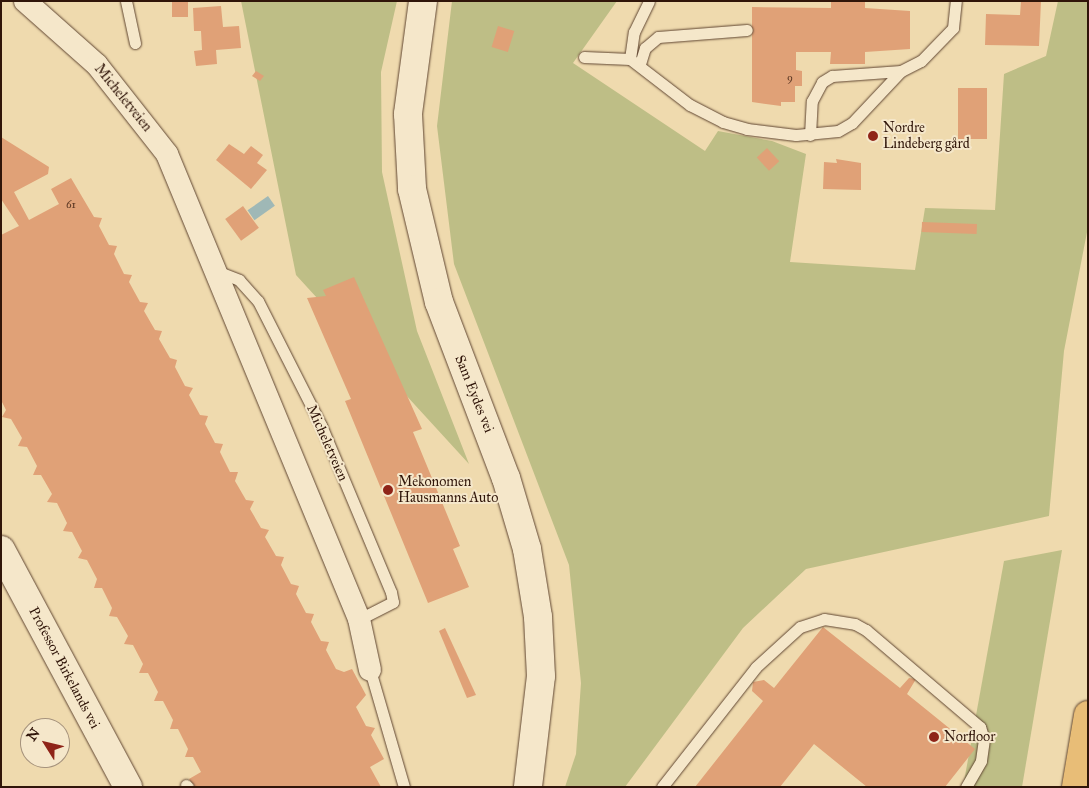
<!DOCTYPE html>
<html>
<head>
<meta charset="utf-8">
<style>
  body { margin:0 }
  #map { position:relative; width:1089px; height:788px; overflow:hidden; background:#efdaae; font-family:"IM FELL Great Primer",serif }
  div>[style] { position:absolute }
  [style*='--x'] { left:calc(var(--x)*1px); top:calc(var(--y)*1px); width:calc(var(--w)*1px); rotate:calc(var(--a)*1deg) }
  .green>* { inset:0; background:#bebe86 }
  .water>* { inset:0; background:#9fb8b6; transform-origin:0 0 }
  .building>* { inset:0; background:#e0a177; transform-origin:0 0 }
  .roads { filter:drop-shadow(0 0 1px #604632) drop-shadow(0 0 1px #604632) }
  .lane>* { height:11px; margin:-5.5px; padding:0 5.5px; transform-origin:5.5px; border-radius:5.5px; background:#f5e7ca }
  .street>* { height:22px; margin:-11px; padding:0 11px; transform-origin:11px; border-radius:11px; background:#f5e7ca }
  .secondary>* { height:28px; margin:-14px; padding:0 14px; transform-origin:14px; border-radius:14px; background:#f5e7ca }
  .highway>* { height:28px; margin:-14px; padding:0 14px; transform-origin:14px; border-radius:14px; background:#e8bd77 }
  .dots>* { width:14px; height:14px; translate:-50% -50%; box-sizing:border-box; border:2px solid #f5e7ca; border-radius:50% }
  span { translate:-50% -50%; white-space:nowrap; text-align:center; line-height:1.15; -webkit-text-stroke:4px #f5e7ca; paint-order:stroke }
  .number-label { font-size:11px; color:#5c3824 }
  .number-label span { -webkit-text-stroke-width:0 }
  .street-label { font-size:14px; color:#301509 }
  .poi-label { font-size:14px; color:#301509 }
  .left { translate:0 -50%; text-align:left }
  .frame { position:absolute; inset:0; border:2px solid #301509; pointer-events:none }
  .north { position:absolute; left:20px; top:718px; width:50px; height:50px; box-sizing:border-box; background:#f5e7ca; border:1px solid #a6937d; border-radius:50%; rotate:306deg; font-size:14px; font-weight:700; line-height:20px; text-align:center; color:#301509 }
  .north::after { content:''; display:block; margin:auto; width:18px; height:22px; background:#8f2418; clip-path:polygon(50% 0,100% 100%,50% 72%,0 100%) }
</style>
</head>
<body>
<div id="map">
  <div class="green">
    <div style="clip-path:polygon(241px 1px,397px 1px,381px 72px,382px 172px,417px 331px,469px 464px,296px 275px)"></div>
    <div style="clip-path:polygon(452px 1px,617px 1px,573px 63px,705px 151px,718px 131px,772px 141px,806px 154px,790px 262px,915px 270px,925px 208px,995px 210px,1004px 74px,1046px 56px,1058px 1px,1088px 1px,1088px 227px,1064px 351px,1049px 516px,806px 569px,743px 628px,625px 787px,565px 787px,576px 754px,581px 683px,569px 565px,454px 264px,437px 126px)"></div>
    <div style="clip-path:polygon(1062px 550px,1022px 787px,963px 787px,1004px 561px)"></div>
  </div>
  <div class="water">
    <div style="left:268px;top:196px;width:12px;height:25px;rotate:55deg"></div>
  </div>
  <div class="building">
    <div style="left:172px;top:1px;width:16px;height:16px"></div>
    <div style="clip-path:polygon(831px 1px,865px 1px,865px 8px,910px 11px,910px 49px,865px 52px,865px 64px,830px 64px,831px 52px,796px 52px,796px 70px,802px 71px,802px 86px,795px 86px,795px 102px,781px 102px,781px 106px,752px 102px,752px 7px,831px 8px)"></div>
    <div style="clip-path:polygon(1021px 1px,1041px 1px,1039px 46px,985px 45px,986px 14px,1020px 15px)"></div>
    <div style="clip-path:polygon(221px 6px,223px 27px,239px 26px,241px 48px,216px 50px,217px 64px,196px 66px,194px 51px,202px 50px,201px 31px,194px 31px,193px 8px)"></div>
    <div style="left:498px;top:26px;width:17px;height:22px;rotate:17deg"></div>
    <div style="clip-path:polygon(256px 71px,264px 76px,260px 81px,252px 76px)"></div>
    <div style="left:958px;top:88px;width:29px;height:51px"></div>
    <div style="clip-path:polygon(1px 137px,49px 167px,48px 174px,14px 192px,29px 220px,59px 204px,51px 189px,71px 178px,94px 217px,102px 218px,99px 226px,109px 245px,117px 246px,114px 254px,124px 274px,132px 275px,129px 282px,140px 302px,148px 303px,144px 311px,155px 330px,162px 331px,159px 339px,170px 358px,177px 360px,175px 367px,185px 386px,193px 388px,189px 395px,200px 415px,208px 416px,205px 424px,215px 443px,223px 444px,220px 452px,230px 472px,238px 472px,235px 481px,246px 500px,254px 501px,250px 509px,261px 528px,269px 530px,265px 537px,276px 556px,284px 557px,281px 565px,291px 584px,299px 586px,296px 594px,306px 613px,314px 614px,311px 622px,321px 641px,329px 642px,326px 650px,336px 669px,344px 672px,352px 669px,366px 695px,356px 707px,366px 726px,375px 728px,371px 735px,384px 759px,370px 767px,381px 787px,194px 787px,189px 779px,201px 772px,193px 757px,185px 757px,188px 749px,178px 729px,170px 729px,173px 720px,163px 701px,154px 701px,158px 692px,148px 673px,139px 673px,143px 664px,133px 645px,124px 644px,128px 636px,117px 617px,109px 616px,112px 608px,102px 588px,94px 588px,97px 579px,87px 560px,78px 558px,82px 551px,72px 532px,63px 531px,67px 523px,57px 503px,47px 502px,52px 494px,41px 475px,33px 475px,37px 466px,27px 447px,18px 446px,22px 438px,11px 419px,2px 417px,6px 410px,1px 400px,1px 235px,19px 226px,1px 199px)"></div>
    <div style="clip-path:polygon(229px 144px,244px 154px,251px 146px,263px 155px,257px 163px,267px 170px,251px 189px,216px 160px)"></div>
    <div style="left:767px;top:148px;width:18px;height:14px;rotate:47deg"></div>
    <div style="clip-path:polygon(836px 159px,861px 163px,861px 190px,823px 189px,824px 162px,837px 163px)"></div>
    <div style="left:243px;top:206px;width:27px;height:22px;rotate:54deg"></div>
    <div style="left:922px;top:222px;width:55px;height:10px;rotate:2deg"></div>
    <div style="clip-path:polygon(354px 277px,422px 429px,413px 432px,460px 546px,453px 549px,469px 587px,428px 603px,345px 401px,351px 399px,307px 298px,326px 296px,323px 290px)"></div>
    <div style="clip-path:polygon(823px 627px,900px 688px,909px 678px,916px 679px,907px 694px,975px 749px,945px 787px,867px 787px,814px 744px,780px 787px,695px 787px,763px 701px,752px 691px,753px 682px,764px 680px,774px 688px)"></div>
    <div style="clip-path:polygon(445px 628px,476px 695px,467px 698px,439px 631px)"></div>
  </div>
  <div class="roads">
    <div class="lane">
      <div style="--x:126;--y:1;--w:43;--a:77.9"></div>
      <div style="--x:584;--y:57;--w:46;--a:2.5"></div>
      <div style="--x:630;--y:59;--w:76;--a:37.5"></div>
      <div style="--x:690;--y:105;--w:37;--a:27"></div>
      <div style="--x:723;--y:122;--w:25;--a:16"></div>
      <div style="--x:747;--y:129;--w:49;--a:7"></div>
      <div style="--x:796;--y:135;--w:42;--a:-5.4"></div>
      <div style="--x:838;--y:131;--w:16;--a:-30"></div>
      <div style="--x:852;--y:123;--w:71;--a:-46.7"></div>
      <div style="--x:630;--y:59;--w:27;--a:-82"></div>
      <div style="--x:634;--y:32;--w:34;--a:-64"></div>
      <div style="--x:640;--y:64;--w:17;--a:-73"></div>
      <div style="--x:645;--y:48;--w:17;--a:-40"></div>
      <div style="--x:658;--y:37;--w:89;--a:-4.5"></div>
      <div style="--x:810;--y:135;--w:34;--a:-87"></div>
      <div style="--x:812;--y:101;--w:21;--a:-62"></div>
      <div style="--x:822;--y:82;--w:12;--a:-31"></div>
      <div style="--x:832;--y:76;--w:69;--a:-4.1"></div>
      <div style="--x:901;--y:71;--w:22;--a:-27"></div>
      <div style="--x:921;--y:61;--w:46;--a:-45.9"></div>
      <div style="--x:953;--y:28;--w:27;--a:-84"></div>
      <div style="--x:216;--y:271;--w:25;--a:21"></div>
      <div style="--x:239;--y:280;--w:28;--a:48"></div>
      <div style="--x:258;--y:301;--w:139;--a:63.1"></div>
      <div style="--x:321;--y:425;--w:181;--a:67.3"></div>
      <div style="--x:391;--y:592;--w:10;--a:79"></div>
      <div style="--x:393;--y:602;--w:38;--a:153"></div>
      <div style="--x:370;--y:670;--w:122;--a:73.8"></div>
      <div style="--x:186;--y:785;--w:3;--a:45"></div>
      <div style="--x:662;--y:787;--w:152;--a:-51.9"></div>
      <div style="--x:756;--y:667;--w:59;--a:-42.3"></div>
      <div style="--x:800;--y:627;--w:25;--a:-18"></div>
      <div style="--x:824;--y:619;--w:31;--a:9"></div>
      <div style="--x:855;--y:624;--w:13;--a:29"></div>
      <div style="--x:866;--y:630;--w:150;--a:40.4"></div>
      <div style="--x:980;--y:727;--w:13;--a:72"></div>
      <div style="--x:984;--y:739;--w:22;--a:98"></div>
      <div style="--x:981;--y:761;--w:30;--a:120"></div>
    </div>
    <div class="street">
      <div style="--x:25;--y:1;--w:96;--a:41.6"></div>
      <div style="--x:97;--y:65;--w:113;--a:51.8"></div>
      <div style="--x:167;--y:154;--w:503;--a:67.56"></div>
      <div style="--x:359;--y:619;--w:52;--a:77.8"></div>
    </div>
    <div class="secondary">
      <div style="--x:423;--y:1;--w:114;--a:97.6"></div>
      <div style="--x:408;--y:114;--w:75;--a:86.9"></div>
      <div style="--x:412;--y:189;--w:116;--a:76.6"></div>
      <div style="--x:439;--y:302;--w:188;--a:69.2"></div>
      <div style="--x:506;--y:478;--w:74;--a:73.5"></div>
      <div style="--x:527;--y:549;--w:69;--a:80.8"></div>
      <div style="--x:538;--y:617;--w:59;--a:87.1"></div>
      <div style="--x:541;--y:676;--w:112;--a:96.7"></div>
      <div style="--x:1;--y:550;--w:269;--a:61.8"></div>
    </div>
    <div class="highway">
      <div style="--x:1076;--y:787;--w:73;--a:-80.5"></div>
    </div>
  </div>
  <div class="dots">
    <div style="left:873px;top:136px;background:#8f2418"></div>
    <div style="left:388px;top:490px;background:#8f2418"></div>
    <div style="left:934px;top:737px;background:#8f2418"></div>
  </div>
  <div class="number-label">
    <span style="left:790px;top:78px">9</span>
    <span style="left:71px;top:205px">61</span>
  </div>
  <div class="street-label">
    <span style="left:123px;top:98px;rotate:51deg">Micheletveien</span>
    <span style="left:474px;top:394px;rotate:68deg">Sam Eydes vei</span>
    <span style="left:327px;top:443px;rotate:66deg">Micheletveien</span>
    <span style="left:64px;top:668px;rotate:62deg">Professor Birkelands vei</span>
  </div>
  <div class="poi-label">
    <span class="left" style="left:883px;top:136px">Nordre<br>Lindeberg gård</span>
    <span class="left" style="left:398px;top:490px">Mekonomen<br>Hausmanns Auto</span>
    <span class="left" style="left:944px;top:737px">Norfloor</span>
  </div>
  <div class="frame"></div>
  <div class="north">N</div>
</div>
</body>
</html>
